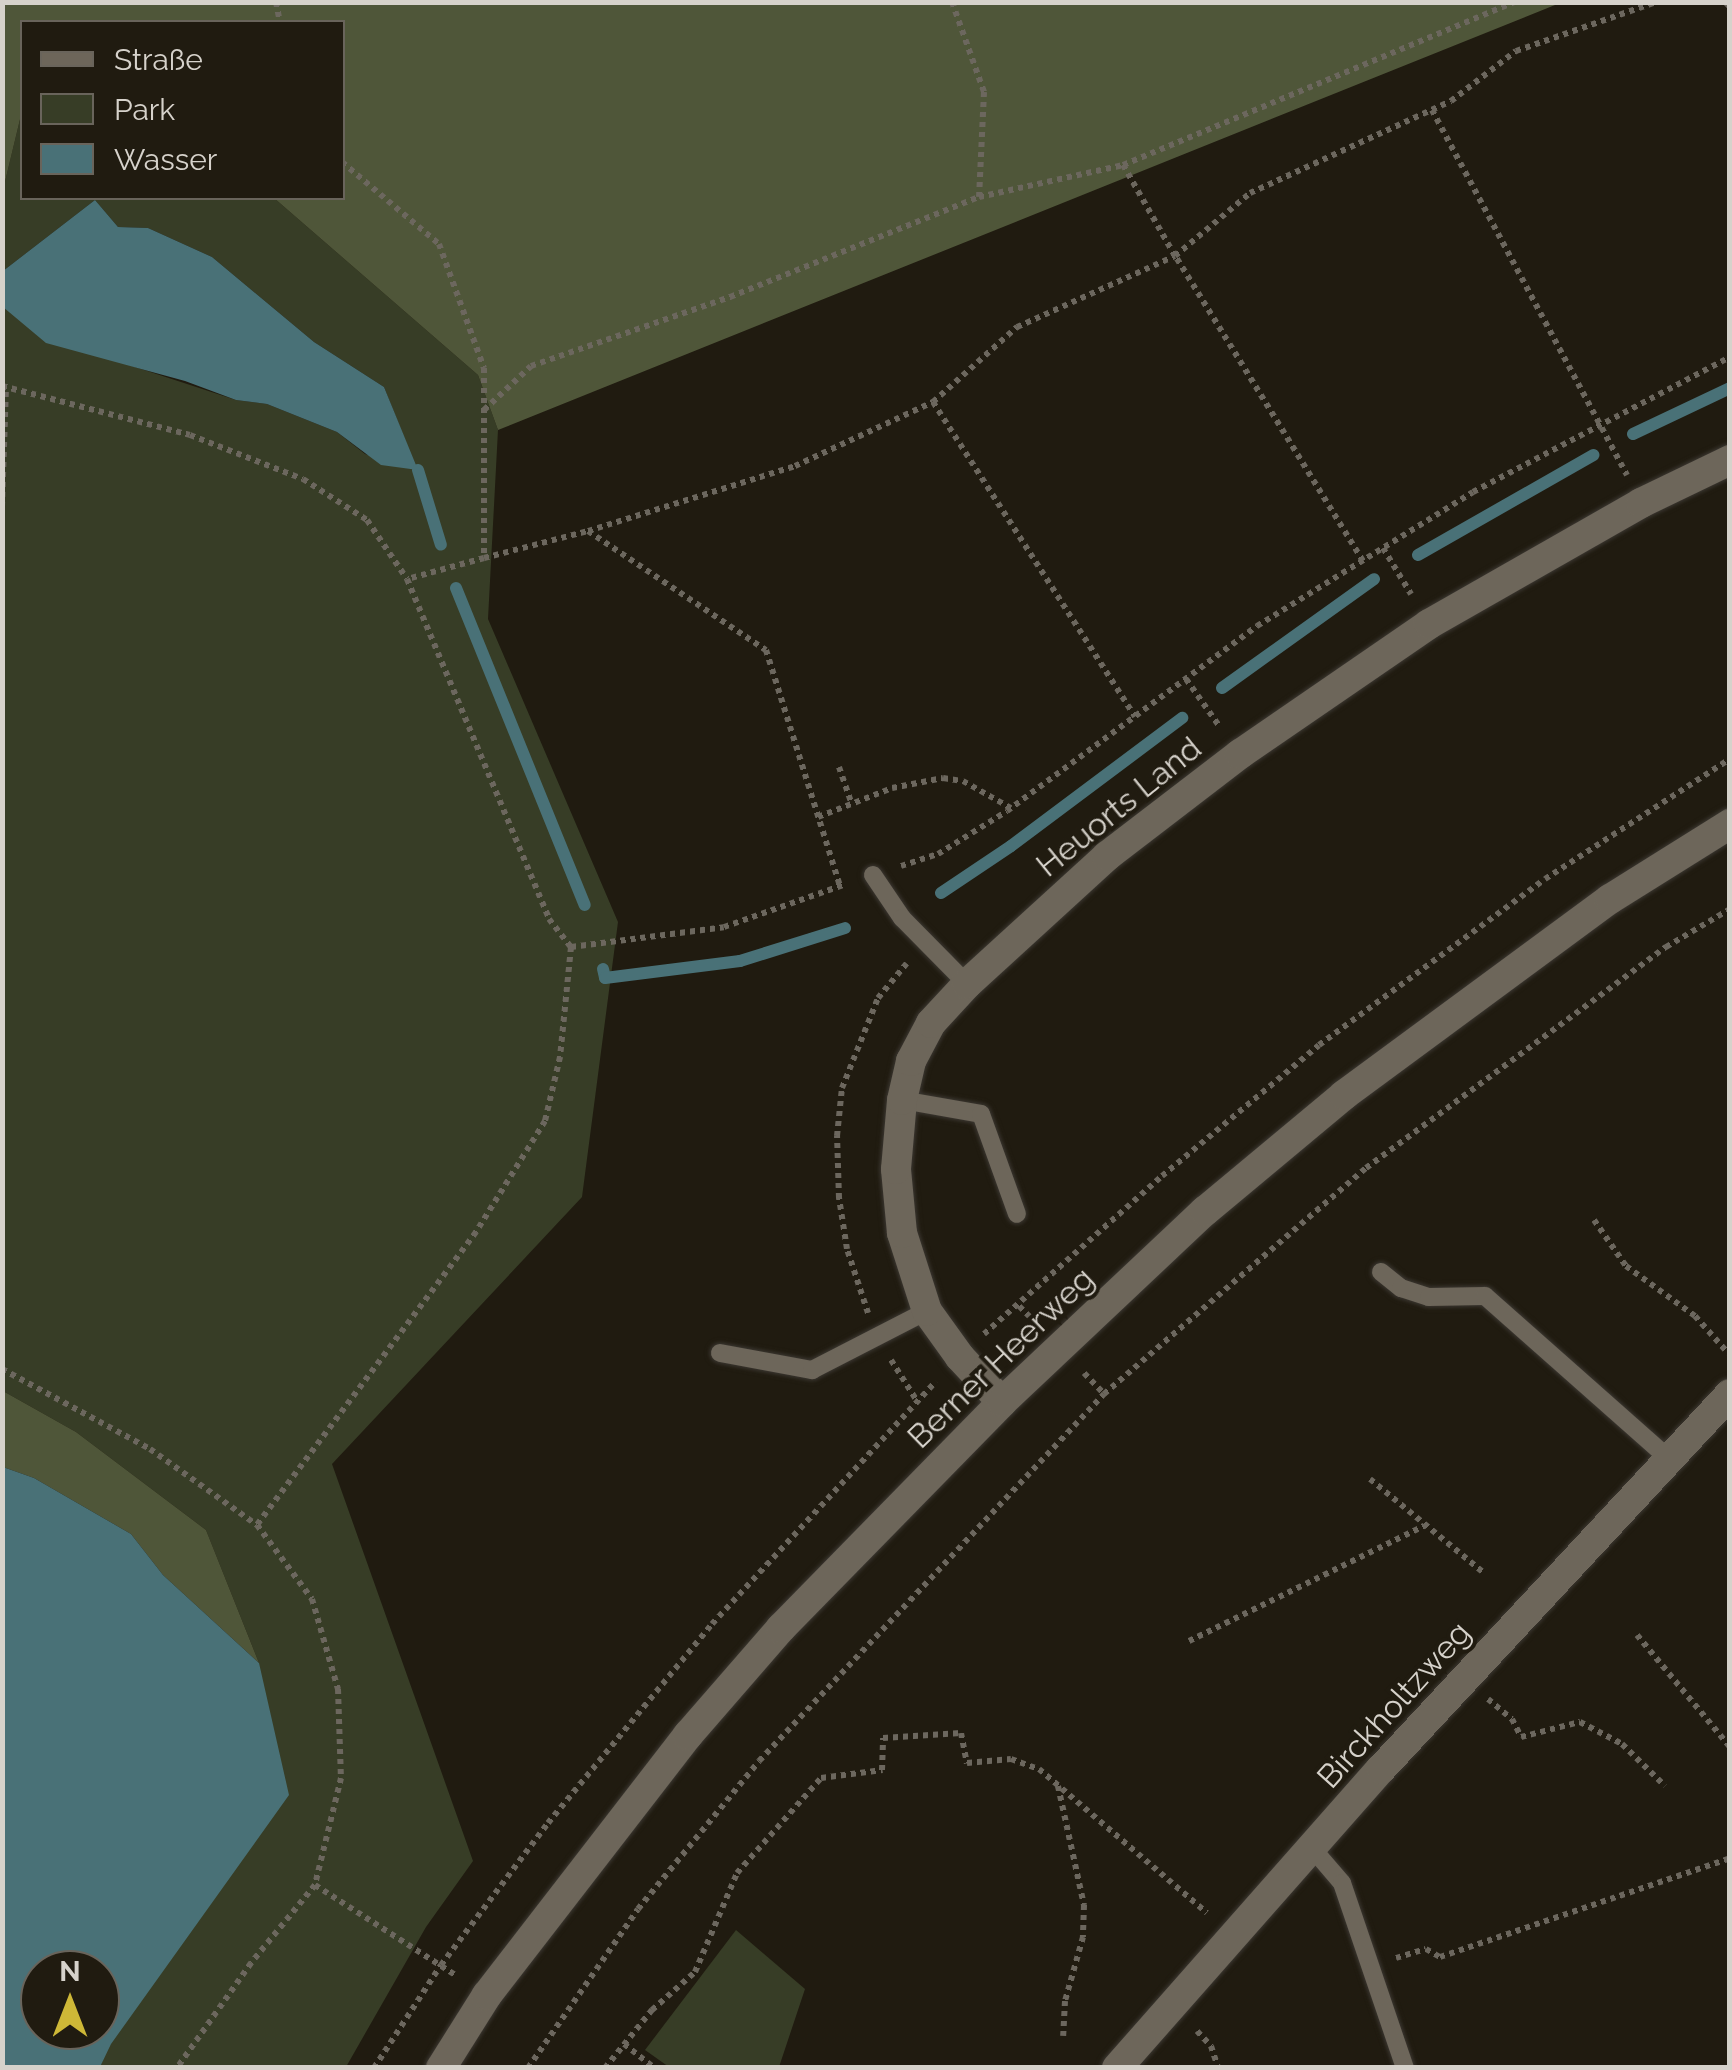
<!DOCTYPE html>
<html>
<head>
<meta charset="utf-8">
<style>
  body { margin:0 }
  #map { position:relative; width:1732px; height:2070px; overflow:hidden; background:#201b10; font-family:Raleway,sans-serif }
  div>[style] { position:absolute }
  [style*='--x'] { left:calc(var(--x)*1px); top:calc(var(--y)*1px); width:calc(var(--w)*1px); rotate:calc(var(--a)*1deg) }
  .green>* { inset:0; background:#373d26 }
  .forest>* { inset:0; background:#4f5639 }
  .water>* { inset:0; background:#497177 }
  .stream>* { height:12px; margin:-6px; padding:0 6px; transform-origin:6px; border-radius:6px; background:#497177 }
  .path>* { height:6px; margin-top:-3px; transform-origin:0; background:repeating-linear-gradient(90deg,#6c675e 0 5px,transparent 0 10px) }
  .roads { filter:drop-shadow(0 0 2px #3b3731) drop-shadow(0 0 2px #3b3731) }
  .service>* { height:18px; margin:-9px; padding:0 9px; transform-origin:9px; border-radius:9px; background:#6d665a }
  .minor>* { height:30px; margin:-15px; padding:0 15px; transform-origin:15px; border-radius:15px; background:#6d665a }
  .secondary>* { height:30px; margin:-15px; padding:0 15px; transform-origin:15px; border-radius:15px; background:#6d665a }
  span { translate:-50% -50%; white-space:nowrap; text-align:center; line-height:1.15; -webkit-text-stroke:8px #201b10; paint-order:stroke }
  .street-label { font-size:32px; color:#d6d2cb }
  .frame { position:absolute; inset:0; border:5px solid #d6d2cb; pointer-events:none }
  .legend { position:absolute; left:20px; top:20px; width:325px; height:180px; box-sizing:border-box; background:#201b10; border:2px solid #69645b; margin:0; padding:12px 18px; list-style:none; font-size:30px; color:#d6d2cb }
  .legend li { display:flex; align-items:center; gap:20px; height:50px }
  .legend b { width:50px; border:2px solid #69645b }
  .north { position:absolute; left:20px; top:1950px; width:100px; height:100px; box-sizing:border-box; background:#201b10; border:2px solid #69645b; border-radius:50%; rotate:0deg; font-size:28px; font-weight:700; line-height:40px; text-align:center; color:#d6d2cb }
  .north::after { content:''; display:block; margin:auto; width:35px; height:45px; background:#ceb837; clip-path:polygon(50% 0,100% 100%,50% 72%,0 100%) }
</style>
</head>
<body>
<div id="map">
  <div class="green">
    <div style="clip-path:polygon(22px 111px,22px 198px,274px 198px,478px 375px,498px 430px,488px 619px,618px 922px,582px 1197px,332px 1464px,473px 1861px,426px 1927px,346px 2067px,100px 2067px,259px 1663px,206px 1530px,76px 1432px,3px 1391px,2px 307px,129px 365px,236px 400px,267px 404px,337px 432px,365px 454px,417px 470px,384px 387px,314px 342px,212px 257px,148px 228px,118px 227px,95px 200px,3px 271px,3px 190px)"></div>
    <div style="clip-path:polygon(736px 1930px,805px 1989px,779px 2067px,669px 2067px,645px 2050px)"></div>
  </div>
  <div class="forest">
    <div style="clip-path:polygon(3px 2px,1560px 2px,1560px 3px,498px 430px,478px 375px,274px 198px,342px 198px,342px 22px,22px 22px,22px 111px,3px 190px)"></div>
    <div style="clip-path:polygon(3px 1391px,76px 1432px,206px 1530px,259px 1663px,163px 1575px,131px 1534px,34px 1478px,3px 1467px)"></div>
  </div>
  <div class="water">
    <div style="clip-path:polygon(95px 200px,118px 227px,148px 228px,212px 257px,314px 342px,384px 387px,418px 470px,381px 465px,337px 432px,267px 404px,236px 400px,185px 381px,46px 343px,3px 307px,3px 271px)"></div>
    <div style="clip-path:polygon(evenodd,3px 1467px,34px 1478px,131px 1534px,163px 1575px,259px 1663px,289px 1795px,111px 2044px,100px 2067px,3px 2067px,3px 1467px,40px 1970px,100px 1970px,100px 2030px,40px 2030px,40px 1970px)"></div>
  </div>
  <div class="stream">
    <div style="--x:1633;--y:434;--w:107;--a:-25.4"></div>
    <div style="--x:418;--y:470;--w:78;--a:73"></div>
    <div style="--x:1418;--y:555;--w:202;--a:-29.7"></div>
    <div style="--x:456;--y:588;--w:342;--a:67.9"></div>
    <div style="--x:1222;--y:688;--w:187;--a:-35.6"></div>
    <div style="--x:941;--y:893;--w:84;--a:-33.9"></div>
    <div style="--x:1011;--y:846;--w:214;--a:-36.8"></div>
    <div style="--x:603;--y:969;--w:9;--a:77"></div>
    <div style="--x:605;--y:978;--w:136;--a:-7.2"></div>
    <div style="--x:740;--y:961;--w:110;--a:-17.4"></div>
  </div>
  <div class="path">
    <div style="--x:276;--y:2;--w:20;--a:79"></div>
    <div style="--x:952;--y:2;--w:96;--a:70.4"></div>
    <div style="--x:984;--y:92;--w:105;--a:92.7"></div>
    <div style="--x:1725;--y:2;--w:7;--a:45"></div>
    <div style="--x:1432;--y:110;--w:414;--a:61.9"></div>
    <div style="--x:342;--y:162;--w:127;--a:40.2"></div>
    <div style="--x:439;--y:244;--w:132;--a:70.1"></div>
    <div style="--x:484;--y:368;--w:190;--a:90"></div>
    <div style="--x:484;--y:558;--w:80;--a:164.7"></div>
    <div style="--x:2;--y:386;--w:194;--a:14.6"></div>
    <div style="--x:190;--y:435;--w:121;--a:21.3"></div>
    <div style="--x:303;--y:479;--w:76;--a:32.6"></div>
    <div style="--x:367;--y:520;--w:71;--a:55.9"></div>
    <div style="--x:407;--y:579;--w:368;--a:67.3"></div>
    <div style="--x:549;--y:919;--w:36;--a:52"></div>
    <div style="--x:571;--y:947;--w:111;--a:95.7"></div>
    <div style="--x:560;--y:1057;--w:66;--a:103.2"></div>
    <div style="--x:545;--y:1121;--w:131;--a:121.9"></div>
    <div style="--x:476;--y:1232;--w:366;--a:126.8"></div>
    <div style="--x:257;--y:1525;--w:92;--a:53.4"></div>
    <div style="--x:312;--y:1599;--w:94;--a:73.9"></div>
    <div style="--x:338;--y:1689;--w:89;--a:88.1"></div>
    <div style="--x:341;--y:1778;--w:110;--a:103.7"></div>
    <div style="--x:315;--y:1885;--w:101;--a:129.4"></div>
    <div style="--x:251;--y:1963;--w:128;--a:125.2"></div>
    <div style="--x:933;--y:402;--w:374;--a:57.3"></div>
    <div style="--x:484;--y:410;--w:64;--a:-43.1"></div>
    <div style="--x:531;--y:366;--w:211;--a:-19.1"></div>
    <div style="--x:730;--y:297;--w:268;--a:-21.9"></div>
    <div style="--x:979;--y:197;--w:148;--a:-12.5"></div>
    <div style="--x:1123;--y:165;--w:424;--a:-22.6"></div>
    <div style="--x:2;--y:507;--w:120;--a:-88.1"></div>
    <div style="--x:588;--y:531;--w:217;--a:-17.4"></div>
    <div style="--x:795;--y:466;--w:152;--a:-24.9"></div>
    <div style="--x:933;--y:402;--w:113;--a:-41.8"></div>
    <div style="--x:1017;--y:327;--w:173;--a:-24.2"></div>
    <div style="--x:1175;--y:256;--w:105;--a:-119.7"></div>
    <div style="--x:1383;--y:548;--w:54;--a:58.7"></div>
    <div style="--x:484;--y:558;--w:107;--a:-14.6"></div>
    <div style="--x:588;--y:531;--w:214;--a:33.8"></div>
    <div style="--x:766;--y:650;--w:247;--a:72.6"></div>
    <div style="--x:1363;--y:561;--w:358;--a:-121.6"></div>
    <div style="--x:1175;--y:256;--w:98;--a:-40"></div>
    <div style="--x:1250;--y:193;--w:221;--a:-24.6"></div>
    <div style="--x:1451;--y:101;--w:82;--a:-37.6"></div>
    <div style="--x:1516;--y:51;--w:148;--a:-19.3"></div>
    <div style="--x:1186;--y:679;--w:59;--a:54.7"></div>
    <div style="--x:839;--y:767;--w:39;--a:71"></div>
    <div style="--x:818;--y:817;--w:79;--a:-21.4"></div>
    <div style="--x:892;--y:788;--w:52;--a:-11.1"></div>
    <div style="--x:943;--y:778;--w:20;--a:9"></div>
    <div style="--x:963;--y:781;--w:55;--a:29.4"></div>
    <div style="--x:901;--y:866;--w:39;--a:-18"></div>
    <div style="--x:938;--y:854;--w:81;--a:-31.9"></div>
    <div style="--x:1007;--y:811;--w:311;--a:-36.5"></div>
    <div style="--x:1257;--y:626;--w:254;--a:-31.8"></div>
    <div style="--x:1473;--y:492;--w:290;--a:-27.7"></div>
    <div style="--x:571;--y:947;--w:154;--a:-7.4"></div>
    <div style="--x:724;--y:927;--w:129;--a:-19.4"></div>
    <div style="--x:1594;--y:1220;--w:56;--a:55.2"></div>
    <div style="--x:1626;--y:1266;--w:85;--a:35.9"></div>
    <div style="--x:1695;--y:1316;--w:50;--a:48.3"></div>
    <div style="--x:1019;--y:1306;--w:27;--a:45"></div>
    <div style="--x:868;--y:1313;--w:67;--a:-108.2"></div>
    <div style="--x:847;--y:1249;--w:52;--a:-98.9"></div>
    <div style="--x:839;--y:1198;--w:62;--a:-91.8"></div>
    <div style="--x:837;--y:1136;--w:48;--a:-84.1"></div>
    <div style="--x:842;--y:1088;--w:97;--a:-68.2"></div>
    <div style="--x:878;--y:998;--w:45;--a:-50.4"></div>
    <div style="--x:984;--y:1334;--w:238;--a:-41.6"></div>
    <div style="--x:1162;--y:1176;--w:204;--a:-39.8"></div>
    <div style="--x:1319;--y:1045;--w:280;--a:-36.3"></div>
    <div style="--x:1545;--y:879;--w:221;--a:-33"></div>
    <div style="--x:891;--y:1360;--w:49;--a:57.6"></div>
    <div style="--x:2;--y:1369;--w:168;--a:28.4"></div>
    <div style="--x:150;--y:1449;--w:131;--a:35.4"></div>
    <div style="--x:1084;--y:1373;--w:29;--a:46"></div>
    <div style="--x:1370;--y:1479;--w:146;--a:39.5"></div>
    <div style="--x:1637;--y:1635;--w:146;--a:50.3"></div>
    <div style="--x:1189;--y:1641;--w:262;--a:-26.1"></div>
    <div style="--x:1488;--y:1699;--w:31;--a:40"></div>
    <div style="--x:1512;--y:1719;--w:20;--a:63"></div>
    <div style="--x:1521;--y:1737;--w:61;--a:-14.3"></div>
    <div style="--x:1580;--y:1722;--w:47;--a:27.6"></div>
    <div style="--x:1622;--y:1744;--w:60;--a:44.3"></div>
    <div style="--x:1058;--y:1786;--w:122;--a:77.7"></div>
    <div style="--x:1084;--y:1905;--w:32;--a:92"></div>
    <div style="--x:1083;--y:1937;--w:66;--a:105.7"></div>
    <div style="--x:1065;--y:2001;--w:35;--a:93"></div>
    <div style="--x:315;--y:1885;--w:169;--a:32.7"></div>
    <div style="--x:1396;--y:1958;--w:31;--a:-17"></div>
    <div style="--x:1426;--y:1949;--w:16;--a:30"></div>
    <div style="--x:1440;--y:1957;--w:306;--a:-18.8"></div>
    <div style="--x:1197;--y:2031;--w:21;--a:47"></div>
    <div style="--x:1211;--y:2046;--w:23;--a:72"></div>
    <div style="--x:624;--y:2044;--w:39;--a:38"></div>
    <div style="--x:374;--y:2068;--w:123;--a:-57"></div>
    <div style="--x:441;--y:1965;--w:178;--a:-53"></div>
    <div style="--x:548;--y:1823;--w:258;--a:-50.5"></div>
    <div style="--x:712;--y:1624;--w:330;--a:-47.3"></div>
    <div style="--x:528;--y:2068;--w:193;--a:-55.3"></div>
    <div style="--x:638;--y:1909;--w:191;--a:-50.7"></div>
    <div style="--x:759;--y:1761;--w:504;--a:-46.77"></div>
    <div style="--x:1104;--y:1394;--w:346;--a:-40.8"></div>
    <div style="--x:1366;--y:1168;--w:373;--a:-36.4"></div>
    <div style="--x:1666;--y:947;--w:74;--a:-30.7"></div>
    <div style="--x:605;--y:2068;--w:75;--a:-51"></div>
    <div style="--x:652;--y:2010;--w:57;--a:-41.5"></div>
    <div style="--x:695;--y:1972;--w:108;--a:-67"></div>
    <div style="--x:737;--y:1873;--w:127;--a:-48.5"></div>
    <div style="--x:821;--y:1778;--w:62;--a:-7.5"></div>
    <div style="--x:882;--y:1770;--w:32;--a:-88"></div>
    <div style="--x:883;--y:1738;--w:78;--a:-3.7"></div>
    <div style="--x:961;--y:1733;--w:31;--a:79"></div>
    <div style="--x:967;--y:1763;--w:44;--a:-5.2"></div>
    <div style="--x:1011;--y:1759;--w:30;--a:20"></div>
    <div style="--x:1039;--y:1769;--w:221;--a:40.6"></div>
    <div style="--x:1729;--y:2068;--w:2;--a:-63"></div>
  </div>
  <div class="roads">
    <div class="service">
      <div style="--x:873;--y:875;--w:52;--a:56"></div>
      <div style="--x:902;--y:918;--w:93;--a:45.4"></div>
      <div style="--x:902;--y:1100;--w:80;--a:10"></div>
      <div style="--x:981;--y:1114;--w:106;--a:70.2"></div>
      <div style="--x:1381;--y:1272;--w:26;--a:39"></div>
      <div style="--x:1401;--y:1288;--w:29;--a:18"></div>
      <div style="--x:1429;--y:1297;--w:56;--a:-1"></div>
      <div style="--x:1485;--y:1296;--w:246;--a:41.5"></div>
      <div style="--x:720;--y:1353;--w:94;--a:10.5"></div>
      <div style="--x:812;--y:1370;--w:129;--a:-27.2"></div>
      <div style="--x:1312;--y:1848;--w:46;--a:49.4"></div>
      <div style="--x:1342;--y:1883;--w:195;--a:71.2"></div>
    </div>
    <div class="minor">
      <div style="--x:1002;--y:1402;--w:62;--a:-133"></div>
      <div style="--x:960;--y:1357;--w:57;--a:-125.7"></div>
      <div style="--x:927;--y:1311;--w:82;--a:-107.8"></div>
      <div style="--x:902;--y:1233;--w:64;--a:-95.4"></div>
      <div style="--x:896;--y:1169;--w:69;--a:-85"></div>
      <div style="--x:902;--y:1100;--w:40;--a:-77"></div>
      <div style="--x:911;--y:1061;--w:43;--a:-62.2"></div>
      <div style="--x:931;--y:1023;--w:53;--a:-47.3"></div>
      <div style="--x:967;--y:984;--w:190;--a:-42.4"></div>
      <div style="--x:1107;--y:856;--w:168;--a:-37.5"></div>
      <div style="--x:1240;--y:754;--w:229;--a:-34.5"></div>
      <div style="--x:1429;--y:624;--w:244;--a:-29.7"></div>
      <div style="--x:1641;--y:503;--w:99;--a:-25.8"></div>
      <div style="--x:1117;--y:2068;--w:399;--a:-48.6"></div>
      <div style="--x:1381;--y:1769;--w:512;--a:-47.06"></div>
    </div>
    <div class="secondary">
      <div style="--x:441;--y:2068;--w:86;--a:-57.8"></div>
      <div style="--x:487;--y:1995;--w:329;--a:-52.3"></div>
      <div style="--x:688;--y:1735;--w:142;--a:-49"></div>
      <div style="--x:781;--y:1628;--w:316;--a:-45.6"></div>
      <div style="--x:1002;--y:1402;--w:279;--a:-43.3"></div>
      <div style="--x:1205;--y:1211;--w:181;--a:-39.8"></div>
      <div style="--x:1344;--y:1095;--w:330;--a:-36.4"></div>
      <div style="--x:1610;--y:899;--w:142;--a:-32"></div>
    </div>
  </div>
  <div class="street-label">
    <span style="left:1119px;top:807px;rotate:-39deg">Heuorts Land</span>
    <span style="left:1001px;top:1358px;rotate:-44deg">Berner Heerweg</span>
    <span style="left:1394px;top:1705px;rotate:-48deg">Birckholtzweg</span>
  </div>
  <div class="frame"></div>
  <ul class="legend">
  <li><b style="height:12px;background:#6d665a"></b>Straße</li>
  <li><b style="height:28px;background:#373d26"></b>Park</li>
  <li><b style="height:28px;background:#497177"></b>Wasser</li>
  </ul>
  <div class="north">N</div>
</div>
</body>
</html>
